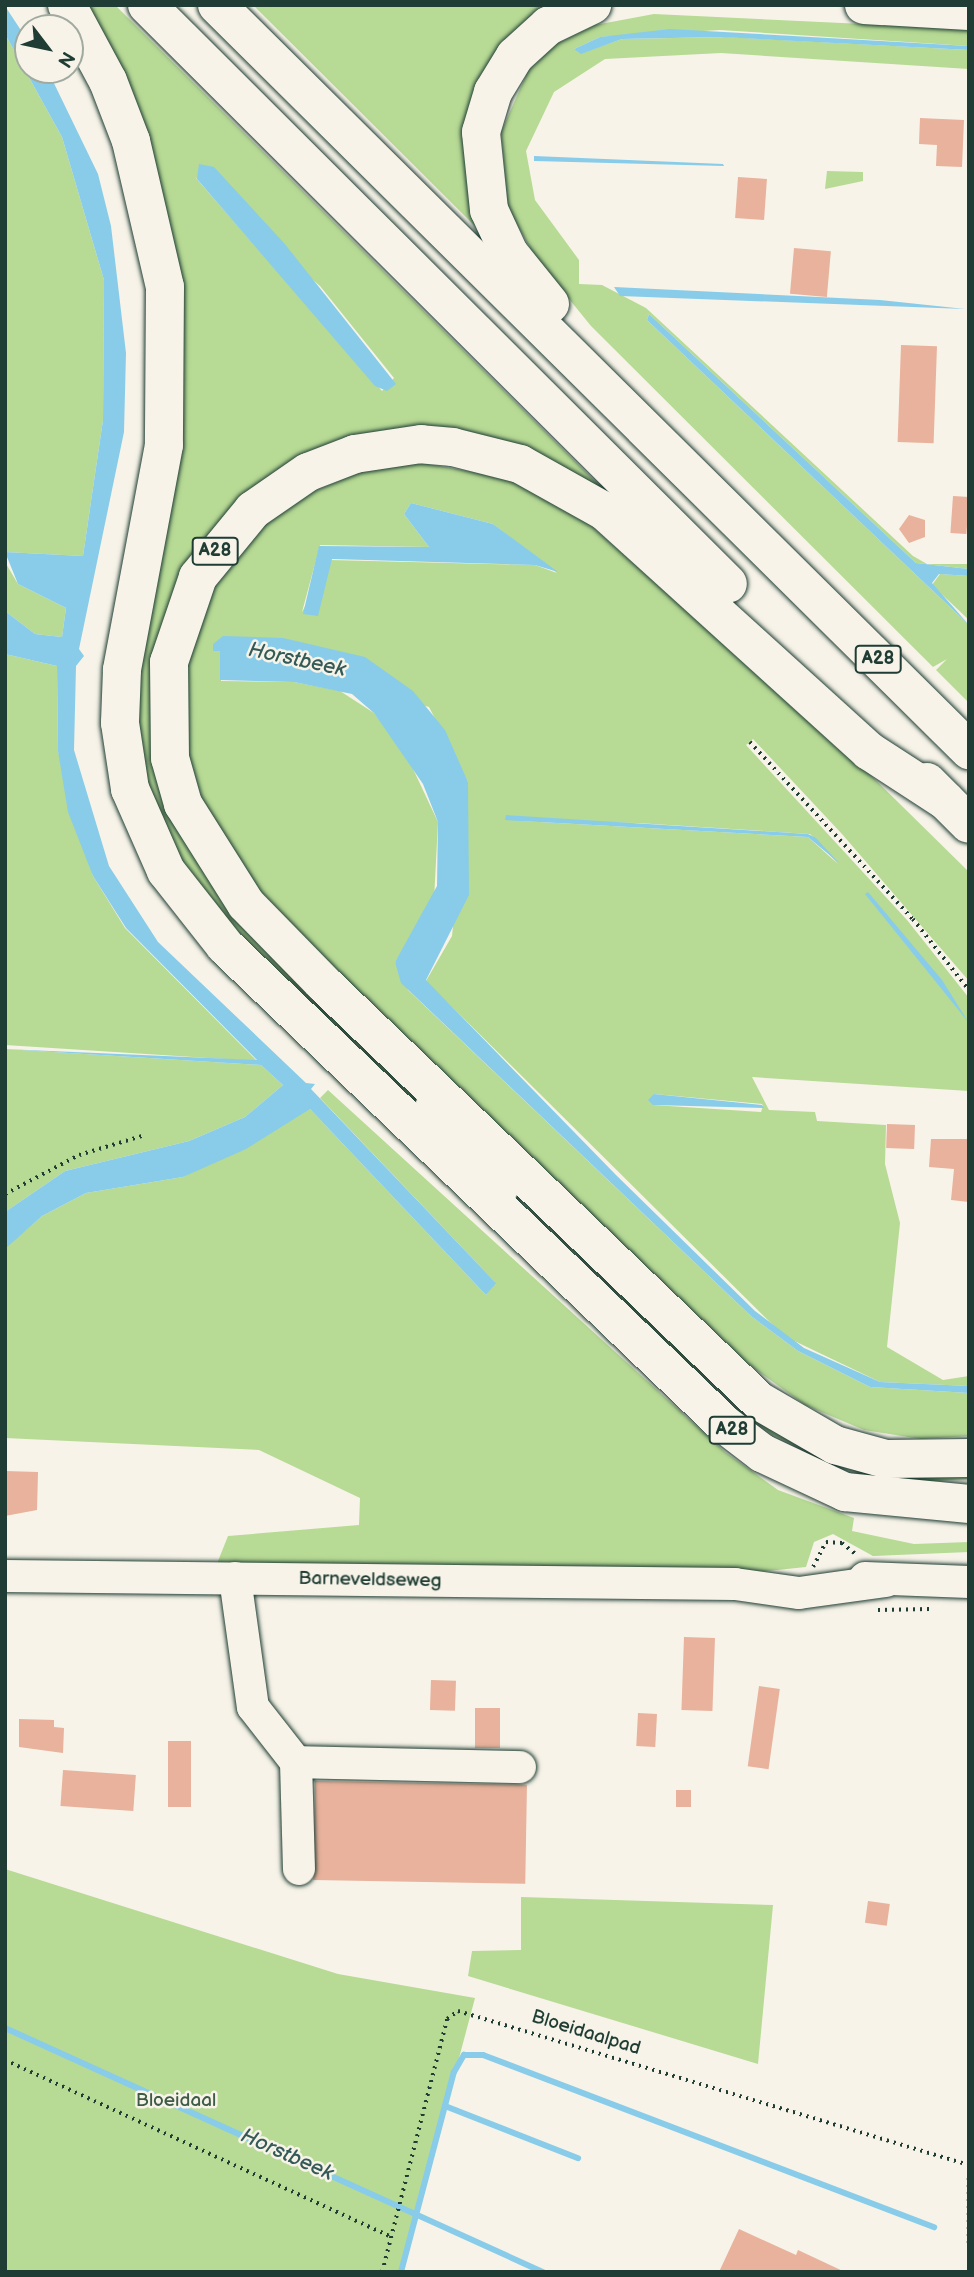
<!DOCTYPE html>
<html>
<head>
<meta charset="utf-8">
<style>
  body { margin:0 }
  #map { position:relative; width:974px; height:2277px; overflow:hidden; background:#f7f3e8; font-family:"Balsamiq Sans",sans-serif }
  div>[style] { position:absolute }
  [style*='--x'] { left:calc(var(--x)*1px); top:calc(var(--y)*1px); width:calc(var(--w)*1px); rotate:calc(var(--a)*1deg) }
  .green>* { inset:0; background:#b7da95 }
  .water>* { inset:0; background:#88cce9 }
  .stream>* { height:6px; margin:-3px; padding:0 3px; transform-origin:3px; border-radius:3px; background:#88cce9 }
  .building>* { inset:0; background:#e8b29c; transform-origin:0 0 }
  .path>* { height:3.5px; margin-top:-1.75px; transform-origin:0; background:repeating-linear-gradient(90deg,#1f3d34 0 2px,transparent 0 7px) }
  .roads { filter:drop-shadow(0 0 2px #1f3d34) drop-shadow(0 0 2px #1f3d34) }
  .minor>* { height:32px; margin:-16px; padding:0 16px; transform-origin:16px; border-radius:16px; background:#f7f3e8 }
  .highway>* { height:38px; margin:-19px; padding:0 19px; transform-origin:19px; border-radius:19px; background:#f7f3e8 }
  span { translate:-50% -50%; white-space:nowrap; text-align:center; line-height:1.15; -webkit-text-stroke:5px #f7f3e8; paint-order:stroke }
  .shield-label span { padding:2px 5px; background:#f7f3e8; border:2px solid; border-radius:5px; -webkit-text-stroke-width:0 }
  .shield-label { font-size:18px; color:#1f3d34; font-weight:700 }
  .street-label { font-size:19px; color:#1f3d34 }
  .park-label { font-size:19px; color:#3d5c47 }
  .water-label { font-size:21px; color:#345a58; font-style:italic }
  .frame { position:absolute; inset:0; border:7px solid #1f3d34; pointer-events:none }
  .north { position:absolute; left:14px; top:14px; width:70px; height:70px; box-sizing:border-box; background:#f7f3e8; border:2px solid #a1aaa0; border-radius:50%; rotate:122deg; font-size:19px; font-weight:700; line-height:28px; text-align:center; color:#1f3d34 }
  .north::after { content:''; display:block; margin:auto; width:24px; height:32px; background:#1f3d34; clip-path:polygon(50% 0,100% 100%,50% 72%,0 100%) }
</style>
</head>
<body>
<div id="map">
  <div class="green">
    <div style="clip-path:polygon(evenodd,76px 5px,115px 5px,604px 490px,443px 438px,233px 519px,161px 742px,323px 991px,491px 1187px,200px 906px,128px 736px,176px 376px,76px 5px,195px 177px,320px 286px,394px 378px,382px 391px,195px 177px)"></div>
    <div style="clip-path:polygon(253px 5px,562px 5px,511px 44px,485px 236px)"></div>
    <div style="clip-path:polygon(654px 14px,969px 29px,969px 46px,720px 30px,600px 37px,574px 49px,585px 52px,622px 39px,726px 37px,969px 50px,969px 69px,721px 53px,605px 59px,554px 92px,526px 151px,535px 200px,579px 260px,579px 284px,602px 285px,646px 308px,913px 556px,927px 564px,969px 564px,969px 569px,916px 563px,649px 314px,647px 320px,969px 625px,969px 703px,936px 670px,947px 659px,933px 667px,591px 326px,535px 257px,508px 208px,501px 132px,528px 71px,554px 45px,595px 25px)"></div>
    <div style="clip-path:polygon(5px 34px,62px 137px,104px 280px,103px 420px,83px 556px,5px 552px)"></div>
    <div style="clip-path:polygon(827px 171px,863px 172px,863px 181px,825px 189px)"></div>
    <div style="clip-path:polygon(evenodd,422px 463px,513px 479px,578px 514px,839px 744px,969px 872px,969px 981px,842px 834px,753px 739px,746px 745px,907px 920px,969px 998px,969px 1091px,752px 1077px,769px 1110px,815px 1112px,817px 1121px,886px 1125px,885px 1164px,900px 1223px,887px 1347px,943px 1380px,969px 1376px,969px 1386px,880px 1382px,784px 1336px,426px 981px,452px 936px,468px 782px,429px 707px,213px 644px,220px 651px,221px 681px,294px 682px,340px 691px,374px 713px,406px 754px,438px 822px,434px 900px,395px 962px,408px 990px,751px 1316px,798px 1351px,870px 1387px,969px 1393px,969px 1436px,921px 1439px,864px 1430px,805px 1405px,748px 1364px,347px 982px,257px 889px,202px 799px,186px 747px,185px 669px,211px 591px,268px 521px,312px 492px,363px 471px,422px 463px,411px 503px,493px 524px,557px 573px,535px 565px,330px 560px,302px 612px,320px 545px,429px 547px,404px 514px,411px 503px,422px 463px,521px 821px,637px 823px,810px 834px,838px 864px,808px 837px,521px 821px,422px 463px,654px 1094px,762px 1104px,763px 1106px,761px 1112px,653px 1105px,654px 1094px)"></div>
    <div style="clip-path:polygon(5px 562px,18px 584px,66px 608px,62px 637px,35px 634px,5px 611px)"></div>
    <div style="clip-path:polygon(940px 574px,969px 576px,969px 620px,932px 585px)"></div>
    <div style="clip-path:polygon(5px 654px,57px 666px,58px 751px,93px 876px,125px 928px,257px 1061px,5px 1045px)"></div>
    <div style="clip-path:polygon(5px 1049px,261px 1065px,283px 1085px,245px 1117px,189px 1141px,65px 1171px,5px 1212px)"></div>
    <div style="clip-path:polygon(328px 1090px,725px 1452px,778px 1490px,854px 1518px,852px 1531px,914px 1544px,969px 1542px,969px 1552px,873px 1556px,833px 1534px,814px 1542px,806px 1567px,748px 1573px,216px 1566px,228px 1536px,359px 1525px,360px 1498px,259px 1450px,5px 1438px,7px 1246px,42px 1216px,86px 1193px,183px 1177px,304px 1110px,310px 1109px,486px 1295px,495px 1282px,320px 1098px)"></div>
    <div style="clip-path:polygon(507px 1186px,727px 1390px,969px 1472px,969px 1479px,918px 1482px,861px 1474px,771px 1434px,684px 1360px)"></div>
    <div style="clip-path:polygon(5px 1869px,338px 1974px,475px 1998px,402px 2272px,5px 2272px)"></div>
    <div style="clip-path:polygon(521px 1897px,773px 1905px,758px 2064px,468px 1976px,472px 1951px,521px 1950px)"></div>
  </div>
  <div class="water">
    <div style="clip-path:polygon(5px 6px,28px 41px,28px 70px,49px 73px,98px 174px,111px 226px,126px 353px,124px 432px,79px 649px,84px 656px,76px 666px,74px 750px,109px 866px,158px 942px,306px 1083px,315px 1084px,311px 1089px,496px 1283px,486px 1295px,310px 1109px,246px 1149px,183px 1177px,86px 1193px,42px 1216px,5px 1249px,5px 1212px,65px 1171px,189px 1141px,245px 1117px,283px 1085px,261px 1065px,5px 1049px,257px 1060px,126px 928px,93px 876px,68px 812px,58px 751px,57px 666px,5px 654px,5px 611px,35px 634px,62px 637px,66px 608px,18px 584px,5px 552px,83px 556px,103px 420px,104px 280px,62px 137px,5px 34px)"></div>
    <div style="clip-path:polygon(670px 29px,969px 46px,969px 50px,721px 37px,622px 39px,581px 54px,574px 49px,600px 37px)"></div>
    <div style="clip-path:polygon(534px 156px,723px 164px,724px 166px,534px 161px)"></div>
    <div style="clip-path:polygon(199px 164px,214px 167px,284px 243px,396px 384px,387px 391px,375px 386px,197px 179px)"></div>
    <div style="clip-path:polygon(614px 287px,880px 300px,965px 309px,620px 296px)"></div>
    <div style="clip-path:polygon(649px 314px,916px 563px,969px 569px,969px 576px,939px 574px,932px 583px,969px 625px,647px 320px)"></div>
    <div style="clip-path:polygon(411px 503px,493px 524px,558px 572px,535px 565px,332px 559px,318px 616px,303px 614px,319px 546px,429px 547px,404px 514px)"></div>
    <div style="clip-path:polygon(223px 636px,283px 638px,365px 657px,413px 691px,445px 730px,468px 782px,469px 895px,426px 980px,616px 1175px,755px 1311px,804px 1348px,880px 1382px,969px 1386px,969px 1393px,870px 1387px,798px 1351px,751px 1316px,401px 983px,395px 962px,437px 886px,438px 822px,423px 784px,374px 713px,352px 694px,294px 682px,220px 680px,220px 651px,213px 651px,213px 644px)"></div>
    <div style="clip-path:polygon(506px 815px,808px 834px,816px 838px,839px 863px,808px 837px,521px 821px,505px 820px)"></div>
    <div style="clip-path:polygon(868px 892px,942px 980px,969px 1023px,865px 894px)"></div>
    <div style="clip-path:polygon(654px 1094px,762px 1105px,764px 1108px,653px 1105px,648px 1100px)"></div>
  </div>
  <div class="stream">
    <div style="--x:5;--y:2028;--w:591;--a:24.4"></div>
    <div style="--x:445;--y:2106;--w:143;--a:21.4"></div>
    <div style="--x:401;--y:2272;--w:207;--a:-75.2"></div>
    <div style="--x:454;--y:2072;--w:20;--a:-60"></div>
    <div style="--x:464;--y:2055;--w:19;--a:0"></div>
    <div style="--x:483;--y:2055;--w:483;--a:20.9"></div>
  </div>
  <div class="building">
    <div style="clip-path:polygon(920px 118px,964px 120px,962px 167px,936px 166px,937px 145px,919px 144px)"></div>
    <div style="left:738px;top:177px;width:29px;height:41px;rotate:4deg"></div>
    <div style="left:794px;top:248px;width:37px;height:46px;rotate:5deg"></div>
    <div style="left:901px;top:345px;width:36px;height:97px;rotate:2deg"></div>
    <div style="left:953px;top:496px;width:16px;height:37px;rotate:4deg"></div>
    <div style="clip-path:polygon(909px 515px,925px 520px,925px 537px,909px 543px,899px 529px)"></div>
    <div style="left:887px;top:1124px;width:28px;height:24px;rotate:2deg"></div>
    <div style="clip-path:polygon(931px 1139px,969px 1139px,969px 1202px,951px 1200px,954px 1169px,929px 1167px)"></div>
    <div style="clip-path:polygon(5px 1471px,38px 1472px,37px 1510px,5px 1516px)"></div>
    <div style="left:684px;top:1637px;width:31px;height:73px;rotate:2deg"></div>
    <div style="left:431px;top:1680px;width:25px;height:30px;rotate:2deg"></div>
    <div style="left:759px;top:1686px;width:21px;height:81px;rotate:8deg"></div>
    <div style="left:475px;top:1708px;width:25px;height:40px"></div>
    <div style="left:638px;top:1713px;width:19px;height:33px;rotate:3deg"></div>
    <div style="clip-path:polygon(19px 1719px,54px 1720px,54px 1727px,64px 1728px,63px 1753px,19px 1747px)"></div>
    <div style="left:168px;top:1741px;width:23px;height:66px"></div>
    <div style="left:63px;top:1770px;width:73px;height:36px;rotate:4deg"></div>
    <div style="left:315px;top:1781px;width:212px;height:99px;rotate:1deg"></div>
    <div style="left:676px;top:1790px;width:15px;height:17px"></div>
    <div style="left:868px;top:1901px;width:22px;height:22px;rotate:8deg"></div>
    <div style="clip-path:polygon(739px 2229px,796px 2255px,798px 2250px,845px 2272px,719px 2272px)"></div>
  </div>
  <div class="path">
    <div style="--x:750;--y:742;--w:241;--a:47.4"></div>
    <div style="--x:913;--y:919;--w:90;--a:51.7"></div>
    <div style="--x:5;--y:1194;--w:84;--a:-27.8"></div>
    <div style="--x:79;--y:1155;--w:66;--a:-16.8"></div>
    <div style="--x:813;--y:1567;--w:28;--a:-63"></div>
    <div style="--x:826;--y:1542;--w:16;--a:4"></div>
    <div style="--x:842;--y:1543;--w:19;--a:39"></div>
    <div style="--x:878;--y:1610;--w:52;--a:-1.1"></div>
    <div style="--x:5;--y:2060;--w:425;--a:24.6"></div>
    <div style="--x:969;--y:2178;--w:68;--a:90"></div>
    <div style="--x:382;--y:2272;--w:261;--a:-75.6"></div>
    <div style="--x:447;--y:2019;--w:14;--a:-36"></div>
    <div style="--x:458;--y:2011;--w:534;--a:16.77"></div>
  </div>
  <div class="roads">
    <div class="minor">
      <div style="--x:431;--y:1107;--w:109;--a:49.5"></div>
      <div style="--x:5;--y:1576;--w:730;--a:0.63"></div>
      <div style="--x:735;--y:1584;--w:65;--a:8"></div>
      <div style="--x:799;--y:1593;--w:88;--a:-7.9"></div>
      <div style="--x:235;--y:1578;--w:130;--a:82.1"></div>
      <div style="--x:253;--y:1707;--w:70;--a:52"></div>
      <div style="--x:296;--y:1762;--w:224;--a:1.3"></div>
      <div style="--x:865;--y:1578;--w:104;--a:2.2"></div>
      <div style="--x:296;--y:1762;--w:107;--a:88.4"></div>
    </div>
    <div class="highway">
      <div style="--x:67;--y:5;--w:86;--a:61.7"></div>
      <div style="--x:108;--y:81;--w:64;--a:69"></div>
      <div style="--x:131;--y:141;--w:150;--a:76.9"></div>
      <div style="--x:165;--y:287;--w:158;--a:90.4"></div>
      <div style="--x:164;--y:445;--w:229;--a:100.6"></div>
      <div style="--x:122;--y:670;--w:53;--a:92.2"></div>
      <div style="--x:120;--y:723;--w:67;--a:81.4"></div>
      <div style="--x:130;--y:789;--w:90;--a:66.3"></div>
      <div style="--x:166;--y:871;--w:95;--a:51.8"></div>
      <div style="--x:225;--y:946;--w:691;--a:43.77"></div>
      <div style="--x:724;--y:1424;--w:48;--a:37.3"></div>
      <div style="--x:762;--y:1453;--w:92;--a:25.2"></div>
      <div style="--x:845;--y:1492;--w:125;--a:5.5"></div>
      <div style="--x:147;--y:5;--w:820;--a:44.9"></div>
      <div style="--x:217;--y:5;--w:1059;--a:44.73"></div>
      <div style="--x:864;--y:5;--w:105;--a:3.3"></div>
      <div style="--x:550;--y:304;--w:65;--a:-128.8"></div>
      <div style="--x:509;--y:253;--w:47;--a:-114.9"></div>
      <div style="--x:489;--y:210;--w:78;--a:-95.9"></div>
      <div style="--x:481;--y:132;--w:42;--a:-73.3"></div>
      <div style="--x:493;--y:92;--w:42;--a:-58.6"></div>
      <div style="--x:515;--y:56;--w:45;--a:-42.3"></div>
      <div style="--x:548;--y:26;--w:49;--a:-25.5"></div>
      <div style="--x:927;--y:782;--w:59;--a:45"></div>
      <div style="--x:946;--y:801;--w:92;--a:-147"></div>
      <div style="--x:869;--y:751;--w:358;--a:-137.8"></div>
      <div style="--x:604;--y:511;--w:96;--a:-150.8"></div>
      <div style="--x:520;--y:464;--w:69;--a:-165.8"></div>
      <div style="--x:453;--y:447;--w:32;--a:-175"></div>
      <div style="--x:421;--y:444;--w:67;--a:171.4"></div>
      <div style="--x:355;--y:454;--w:50;--a:159"></div>
      <div style="--x:308;--y:472;--w:67;--a:145.4"></div>
      <div style="--x:253;--y:510;--w:87;--a:129.4"></div>
      <div style="--x:198;--y:577;--w:90;--a:108.8"></div>
      <div style="--x:169;--y:662;--w:96;--a:89.4"></div>
      <div style="--x:170;--y:758;--w:48;--a:74.2"></div>
      <div style="--x:183;--y:804;--w:118;--a:57.8"></div>
      <div style="--x:246;--y:904;--w:110;--a:45.7"></div>
      <div style="--x:323;--y:983;--w:604;--a:43.79"></div>
      <div style="--x:759;--y:1401;--w:88;--a:30.1"></div>
      <div style="--x:835;--y:1445;--w:53;--a:15.4"></div>
      <div style="--x:886;--y:1459;--w:83;--a:-0.7"></div>
    </div>
  </div>
  <div class="shield-label">
    <span style="left:215px;top:551px">A28</span>
    <span style="left:878px;top:659px">A28</span>
    <span style="left:732px;top:1430px">A28</span>
  </div>
  <div class="street-label">
    <span style="left:370px;top:1580px;rotate:1deg">Barneveldseweg</span>
    <span style="left:586px;top:2033px;rotate:17deg">Bloeidaalpad</span>
  </div>
  <div class="park-label">
    <span style="left:176px;top:2101px">Bloeidaal</span>
  </div>
  <div class="water-label">
    <span style="left:297px;top:660px;rotate:12deg">Horstbeek</span>
    <span style="left:287px;top:2155px;rotate:24deg">Horstbeek</span>
  </div>
  <div class="frame"></div>
  <div class="north">N</div>
</div>
</body>
</html>
